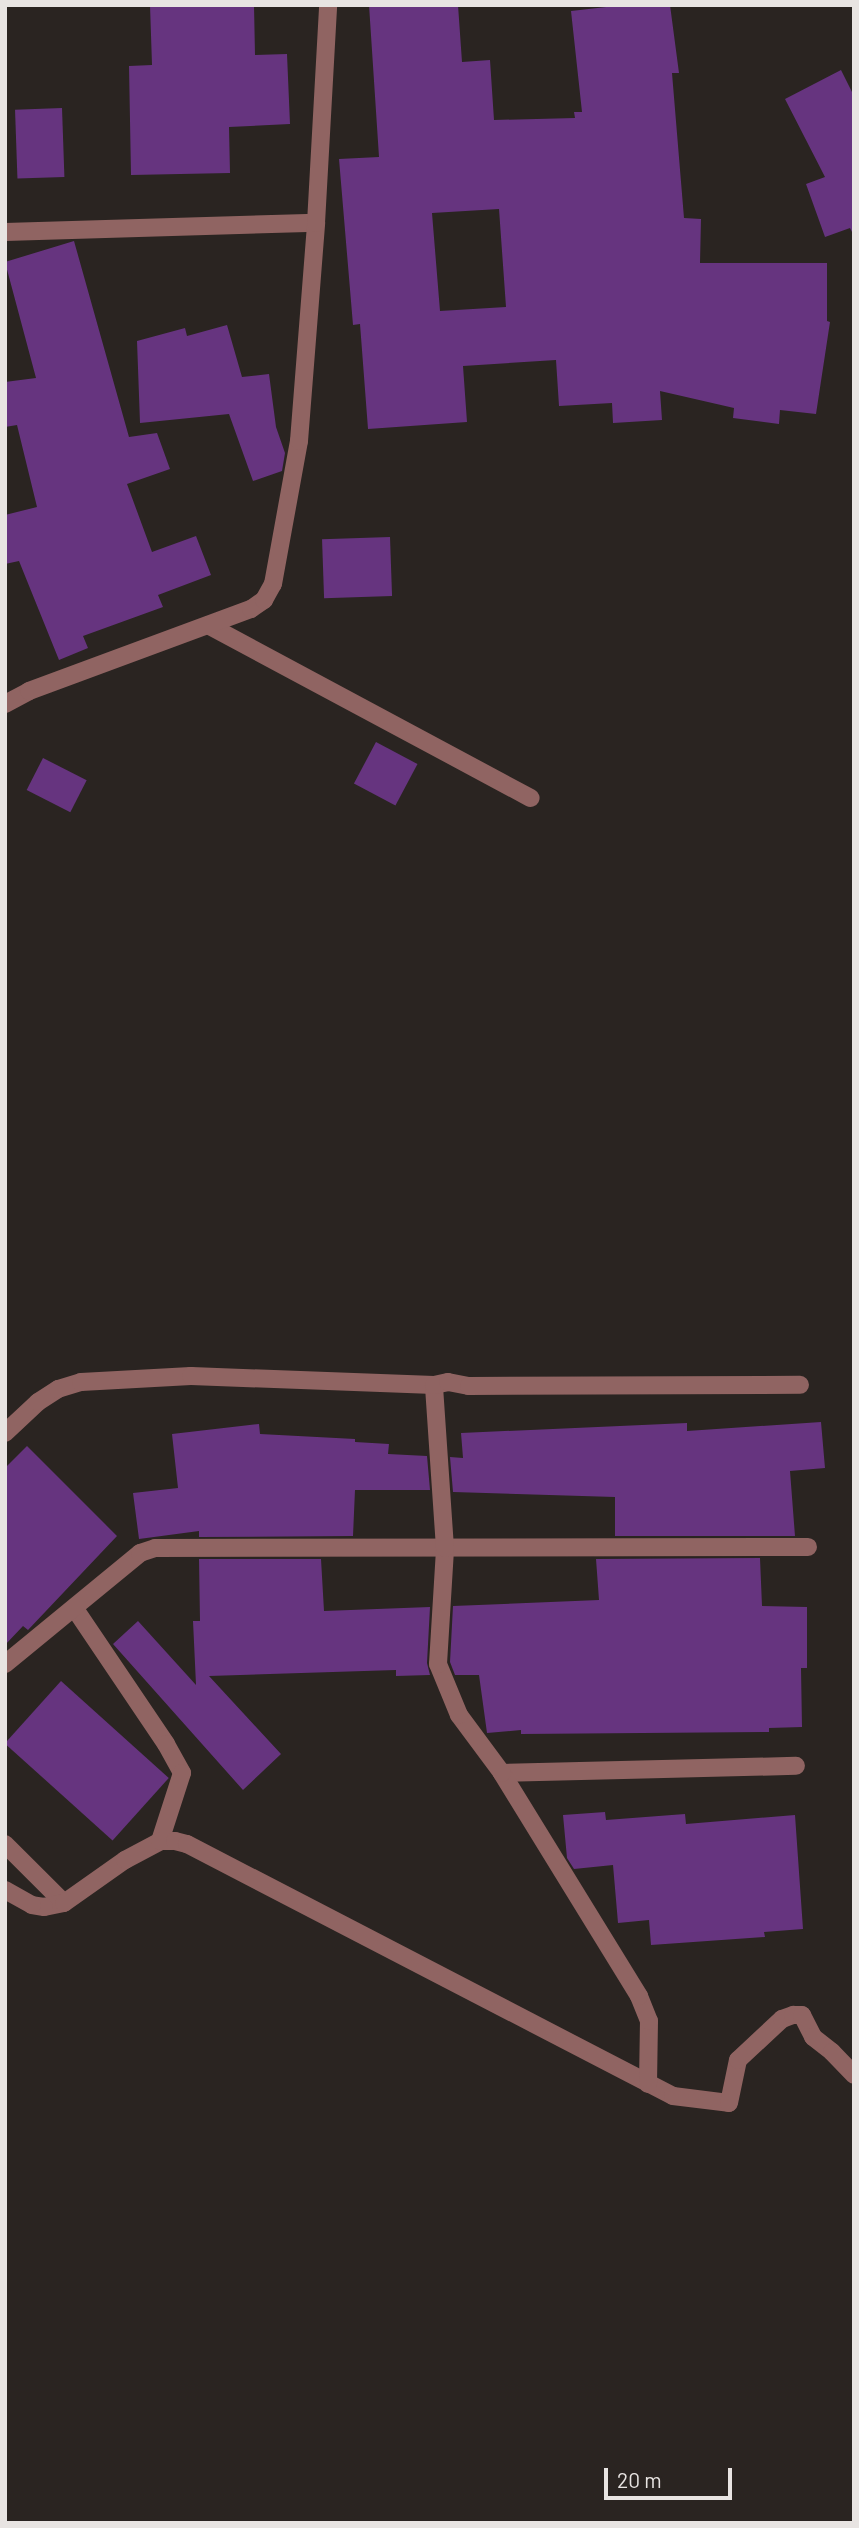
<!DOCTYPE html>
<html>
<head>
<meta charset="utf-8">
<style>
  body { margin:0 }
  #map { position:relative; width:859px; height:2528px; overflow:hidden; background:#2a2421; font-family:Barlow,sans-serif }
  div>[style] { position:absolute }
  [style*='--x'] { left:calc(var(--x)*1px); top:calc(var(--y)*1px); width:calc(var(--w)*1px); rotate:calc(var(--a)*1deg) }
  .building>* { inset:0; background:#66347f; transform-origin:0 0 }
  .minor>* { height:18px; margin:-9px; padding:0 9px; transform-origin:9px; border-radius:9px; background:#906462 }
  span { translate:-50% -50%; white-space:nowrap; text-align:center; line-height:1.15; -webkit-text-stroke:5px #2a2421; paint-order:stroke }
  .frame { position:absolute; inset:0; border:7px solid #e8e4e2; pointer-events:none }
  .scale { position:absolute; left:604px; top:2468px; width:128px; height:32px; box-sizing:border-box; border:4px solid #e8e4e2; border-top:0; padding-left:9px; font-size:21px; line-height:24px; white-space:nowrap; color:#e8e4e2; -webkit-text-stroke:5px #2a2421; paint-order:stroke }
</style>
</head>
<body>
<div id="map">
  <div class="building">
    <div style="clip-path:polygon(150px 5px,254px 5px,255px 55px,287px 54px,290px 124px,229px 127px,230px 173px,131px 175px,129px 66px,152px 65px)"></div>
    <div style="clip-path:polygon(evenodd,369px 5px,458px 5px,462px 62px,490px 60px,494px 120px,575px 118px,574px 112px,582px 112px,571px 11px,624px 5px,670px 5px,679px 73px,672px 73px,684px 218px,701px 219px,700px 263px,827px 263px,827px 321px,830px 322px,816px 414px,780px 410px,779px 424px,733px 418px,734px 408px,660px 391px,662px 420px,613px 423px,612px 403px,559px 406px,556px 360px,463px 366px,467px 422px,368px 429px,360px 324px,353px 325px,339px 159px,379px 157px,369px 5px,499px 209px,506px 307px,440px 311px,432px 213px,499px 209px)"></div>
    <div style="clip-path:polygon(841px 70px,854px 96px,854px 236px,850px 228px,825px 237px,806px 184px,825px 177px,785px 99px)"></div>
    <div style="left:62px;top:108px;width:69px;height:47px;rotate:88deg"></div>
    <div style="clip-path:polygon(74px 241px,129px 437px,157px 433px,170px 469px,127px 484px,152px 552px,196px 536px,211px 575px,158px 595px,163px 607px,83px 636px,88px 648px,59px 660px,19px 561px,5px 564px,5px 515px,37px 507px,17px 425px,5px 427px,5px 382px,36px 378px,5px 262px)"></div>
    <div style="clip-path:polygon(227px 325px,242px 377px,269px 374px,276px 427px,285px 453px,282px 471px,253px 481px,229px 414px,140px 423px,137px 341px,185px 328px,187px 336px)"></div>
    <div style="left:390px;top:537px;width:59px;height:68px;rotate:88deg"></div>
    <div style="left:376px;top:742px;width:47px;height:47px;rotate:28deg"></div>
    <div style="left:43px;top:758px;width:49px;height:36px;rotate:27deg"></div>
    <div style="clip-path:polygon(821px 1422px,825px 1468px,790px 1471px,795px 1536px,615px 1536px,615px 1497px,453px 1492px,450px 1457px,463px 1458px,461px 1433px,687px 1423px,687px 1431px)"></div>
    <div style="clip-path:polygon(259px 1424px,260px 1434px,355px 1439px,355px 1442px,389px 1444px,388px 1454px,427px 1456px,430px 1490px,355px 1490px,353px 1536px,199px 1537px,199px 1531px,139px 1539px,133px 1493px,178px 1488px,172px 1434px)"></div>
    <div style="clip-path:polygon(27px 1446px,117px 1536px,28px 1630px,23px 1626px,5px 1645px,5px 1468px)"></div>
    <div style="clip-path:polygon(760px 1558px,762px 1606px,807px 1607px,807px 1668px,801px 1668px,802px 1727px,769px 1728px,769px 1732px,521px 1734px,521px 1730px,487px 1733px,479px 1675px,455px 1675px,450px 1662px,453px 1606px,599px 1600px,596px 1559px)"></div>
    <div style="clip-path:polygon(199px 1559px,321px 1559px,324px 1611px,430px 1607px,427px 1663px,430px 1675px,396px 1676px,396px 1670px,209px 1676px,281px 1754px,243px 1790px,113px 1644px,138px 1621px,196px 1685px,193px 1621px,200px 1621px)"></div>
    <div style="left:61px;top:1681px;width:145px;height:84px;rotate:42deg"></div>
    <div style="clip-path:polygon(605px 1812px,606px 1820px,685px 1814px,686px 1824px,795px 1815px,803px 1929px,764px 1932px,765px 1937px,651px 1945px,649px 1920px,618px 1923px,613px 1865px,574px 1869px,567px 1858px,563px 1815px)"></div>
  </div>
  <div class="minor">
    <div style="--x:5;--y:232;--w:311;--a:-1.7"></div>
    <div style="--x:208;--y:625;--w:366;--a:28.2"></div>
    <div style="--x:5;--y:704;--w:27;--a:-28"></div>
    <div style="--x:29;--y:691;--w:237;--a:-20.3"></div>
    <div style="--x:251;--y:609;--w:16;--a:-35"></div>
    <div style="--x:264;--y:600;--w:18;--a:-61"></div>
    <div style="--x:273;--y:584;--w:145;--a:-79.7"></div>
    <div style="--x:299;--y:441;--w:219;--a:-85.5"></div>
    <div style="--x:316;--y:223;--w:218;--a:-86.8"></div>
    <div style="--x:5;--y:1433;--w:45;--a:-43.2"></div>
    <div style="--x:38;--y:1402;--w:24;--a:-33"></div>
    <div style="--x:58;--y:1389;--w:24;--a:-17"></div>
    <div style="--x:81;--y:1382;--w:110;--a:-3.1"></div>
    <div style="--x:191;--y:1376;--w:243;--a:2.1"></div>
    <div style="--x:75;--y:1609;--w:163;--a:56"></div>
    <div style="--x:166;--y:1744;--w:33;--a:61"></div>
    <div style="--x:182;--y:1773;--w:71;--a:107.9"></div>
    <div style="--x:5;--y:1664;--w:175;--a:-39.4"></div>
    <div style="--x:140;--y:1553;--w:16;--a:-18"></div>
    <div style="--x:155;--y:1548;--w:653;--a:-0.09"></div>
    <div style="--x:502;--y:1773;--w:294;--a:-1.4"></div>
    <div style="--x:5;--y:1844;--w:83;--a:45"></div>
    <div style="--x:64;--y:1903;--w:20;--a:169"></div>
    <div style="--x:44;--y:1907;--w:12;--a:-171"></div>
    <div style="--x:32;--y:1905;--w:31;--a:-151"></div>
    <div style="--x:64;--y:1903;--w:75;--a:-35.2"></div>
    <div style="--x:125;--y:1860;--w:40;--a:-28"></div>
    <div style="--x:160;--y:1841;--w:15;--a:0"></div>
    <div style="--x:175;--y:1841;--w:12;--a:14"></div>
    <div style="--x:187;--y:1844;--w:547;--a:27.41"></div>
    <div style="--x:673;--y:2096;--w:56;--a:7.1"></div>
    <div style="--x:729;--y:2103;--w:44;--a:-78.2"></div>
    <div style="--x:738;--y:2060;--w:60;--a:-43"></div>
    <div style="--x:782;--y:2019;--w:12;--a:-20"></div>
    <div style="--x:793;--y:2015;--w:9;--a:0"></div>
    <div style="--x:802;--y:2015;--w:25;--a:63"></div>
    <div style="--x:813;--y:2037;--w:24;--a:38"></div>
    <div style="--x:832;--y:2052;--w:32;--a:46"></div>
    <div style="--x:648;--y:2084;--w:63;--a:-89.1"></div>
    <div style="--x:649;--y:2021;--w:27;--a:-112"></div>
    <div style="--x:639;--y:1996;--w:262;--a:-121.6"></div>
    <div style="--x:502;--y:1773;--w:72;--a:-126.6"></div>
    <div style="--x:459;--y:1715;--w:55;--a:-112.4"></div>
    <div style="--x:438;--y:1664;--w:116;--a:-86.5"></div>
    <div style="--x:445;--y:1548;--w:163;--a:-93.9"></div>
    <div style="--x:434;--y:1385;--w:14;--a:-12"></div>
    <div style="--x:448;--y:1382;--w:21;--a:11"></div>
    <div style="--x:469;--y:1386;--w:331;--a:-0.2"></div>
  </div>
  <div class="frame"></div>
  <div class="scale">20 m</div>
</div>
</body>
</html>
